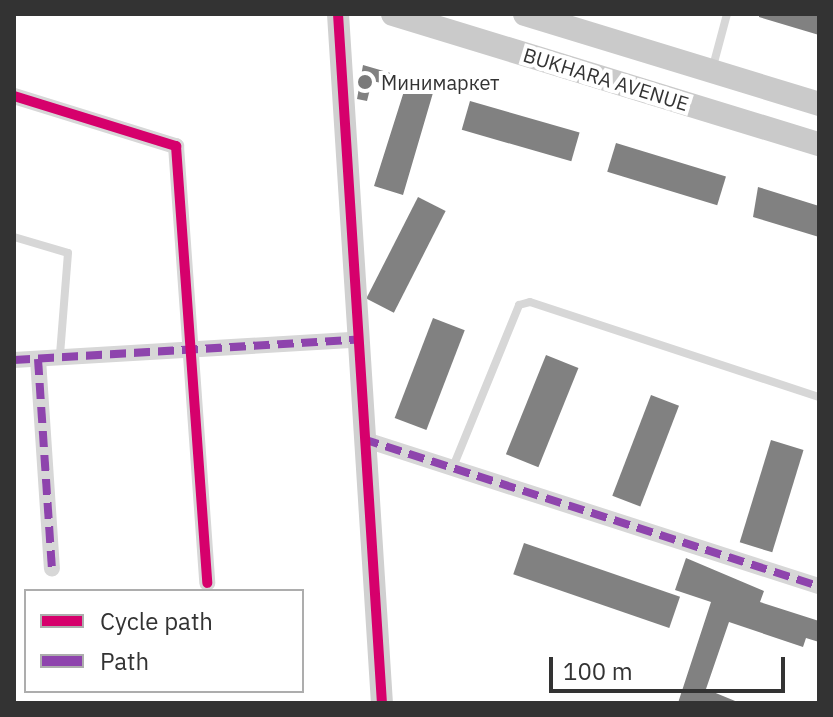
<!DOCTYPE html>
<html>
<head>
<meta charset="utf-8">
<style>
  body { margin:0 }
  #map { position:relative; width:833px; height:717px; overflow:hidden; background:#fff; font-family:"IBM Plex Sans",sans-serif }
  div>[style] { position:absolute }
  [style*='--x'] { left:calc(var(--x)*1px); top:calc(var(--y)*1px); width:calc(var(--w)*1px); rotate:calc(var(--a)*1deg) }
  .building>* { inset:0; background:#818181; transform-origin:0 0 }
  .lane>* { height:8px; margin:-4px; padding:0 4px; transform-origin:4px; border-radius:4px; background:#d7d7d7 }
  .street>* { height:16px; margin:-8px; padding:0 8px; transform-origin:8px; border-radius:8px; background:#d7d7d7 }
  .secondary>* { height:22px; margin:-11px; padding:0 11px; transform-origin:11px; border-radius:11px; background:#d0d0d0 }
  .primary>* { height:24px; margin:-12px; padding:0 12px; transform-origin:12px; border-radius:12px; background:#cacaca }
  .quiet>* { height:8px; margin-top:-4px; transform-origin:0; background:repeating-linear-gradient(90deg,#8e44ad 0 16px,transparent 0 24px) }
  .cycleway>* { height:10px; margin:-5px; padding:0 5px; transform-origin:5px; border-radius:5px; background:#d6006c }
  .dots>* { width:22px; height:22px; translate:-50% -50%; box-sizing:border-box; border:4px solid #fff; border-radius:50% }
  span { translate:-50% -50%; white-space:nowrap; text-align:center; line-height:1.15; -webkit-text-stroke:8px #fff; paint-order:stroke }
  .street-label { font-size:20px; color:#333 }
  .poi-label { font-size:20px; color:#333 }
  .left { translate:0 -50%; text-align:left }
  .frame { position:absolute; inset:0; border:16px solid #333; pointer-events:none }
  .legend { position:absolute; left:24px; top:589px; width:280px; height:104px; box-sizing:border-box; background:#fff; border:2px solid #adadad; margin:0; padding:10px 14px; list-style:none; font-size:24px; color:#333 }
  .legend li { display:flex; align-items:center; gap:16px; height:40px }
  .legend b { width:40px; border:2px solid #adadad }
  .scale { position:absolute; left:549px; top:657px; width:236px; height:36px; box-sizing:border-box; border:4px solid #333; border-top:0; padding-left:10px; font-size:24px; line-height:28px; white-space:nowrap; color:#333; -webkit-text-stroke:6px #fff; paint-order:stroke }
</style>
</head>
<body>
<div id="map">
  <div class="building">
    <div style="clip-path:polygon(759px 14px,819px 14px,819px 35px,759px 17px)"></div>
    <div style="clip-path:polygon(363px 65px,435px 86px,403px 195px,374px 186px,405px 88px,372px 81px,367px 101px,357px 99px)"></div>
    <div style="left:470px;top:101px;width:114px;height:30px;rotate:16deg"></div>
    <div style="left:616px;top:143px;width:115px;height:30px;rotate:17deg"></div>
    <div style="clip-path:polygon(758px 187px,819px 206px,819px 237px,753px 217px)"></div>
    <div style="left:418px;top:197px;width:31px;height:114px;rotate:27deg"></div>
    <div style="left:433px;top:318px;width:34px;height:107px;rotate:21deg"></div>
    <div style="left:546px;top:355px;width:35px;height:107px;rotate:22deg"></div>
    <div style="left:651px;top:395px;width:30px;height:108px;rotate:21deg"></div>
    <div style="left:771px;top:440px;width:34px;height:107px;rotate:17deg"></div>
    <div style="left:524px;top:543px;width:165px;height:33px;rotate:19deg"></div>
    <div style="clip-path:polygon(686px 558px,764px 591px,760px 602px,819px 621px,819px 642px,806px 638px,803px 647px,729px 622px,706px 689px,740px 703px,678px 703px,711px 602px,675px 590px)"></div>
  </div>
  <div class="lane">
    <div style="--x:712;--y:70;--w:58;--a:-75"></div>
    <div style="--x:14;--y:237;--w:56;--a:16.5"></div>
    <div style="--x:68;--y:253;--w:102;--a:94.5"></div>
    <div style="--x:453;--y:467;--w:175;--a:-67.8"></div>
    <div style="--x:519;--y:305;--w:11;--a:-15"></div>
    <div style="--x:530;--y:302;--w:304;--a:18.2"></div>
  </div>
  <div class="street">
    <div style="--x:14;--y:96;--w:170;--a:17.2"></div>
    <div style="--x:176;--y:146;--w:438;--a:85.9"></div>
    <div style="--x:38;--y:359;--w:210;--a:86.2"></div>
    <div style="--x:14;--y:360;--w:341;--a:-3.4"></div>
    <div style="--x:363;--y:439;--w:479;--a:17.9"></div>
  </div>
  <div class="secondary">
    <div style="--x:338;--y:14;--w:690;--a:86.35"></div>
  </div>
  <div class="primary">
    <div style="--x:393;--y:14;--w:445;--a:17"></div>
    <div style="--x:525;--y:14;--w:307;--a:17"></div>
  </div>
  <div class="quiet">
    <div style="--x:38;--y:359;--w:210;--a:86.2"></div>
    <div style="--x:14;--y:360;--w:341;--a:-3.4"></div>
    <div style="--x:363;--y:439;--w:479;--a:17.9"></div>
  </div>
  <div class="cycleway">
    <div style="--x:338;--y:14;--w:690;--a:86.35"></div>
    <div style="--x:14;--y:96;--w:170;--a:17.2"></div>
    <div style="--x:176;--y:146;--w:438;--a:85.9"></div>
  </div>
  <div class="dots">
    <div style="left:365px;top:82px;background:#7a7a7a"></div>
  </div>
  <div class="street-label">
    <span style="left:606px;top:79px;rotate:17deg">BUKHARA AVENUE</span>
  </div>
  <div class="poi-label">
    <span class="left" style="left:381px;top:82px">Минимаркет</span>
  </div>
  <div class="frame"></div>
  <ul class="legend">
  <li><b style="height:10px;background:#d6006c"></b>Cycle path</li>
  <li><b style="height:10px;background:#8e44ad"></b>Path</li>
  </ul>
  <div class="scale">100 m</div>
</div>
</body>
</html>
